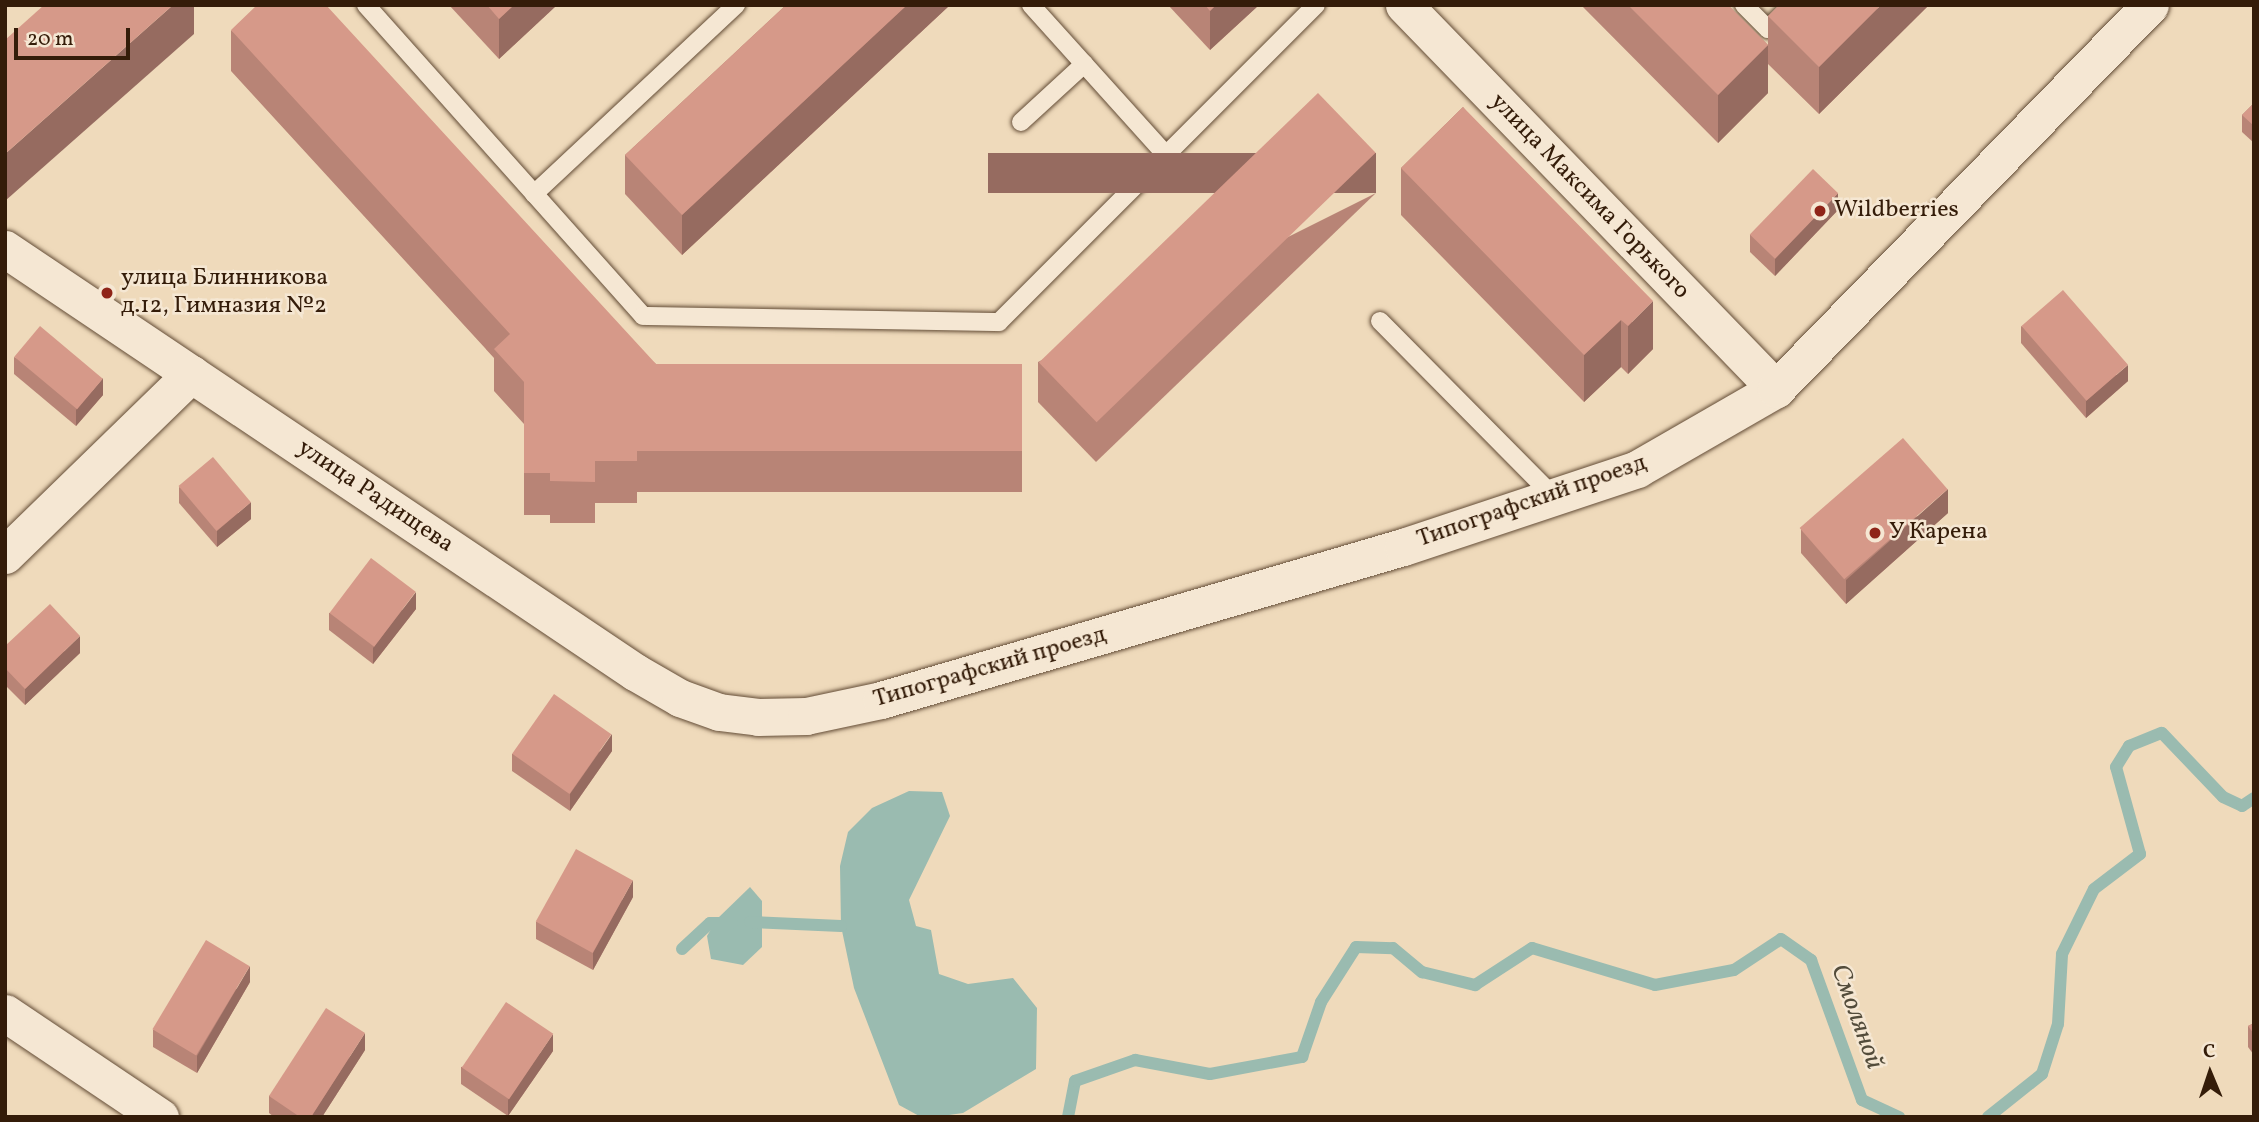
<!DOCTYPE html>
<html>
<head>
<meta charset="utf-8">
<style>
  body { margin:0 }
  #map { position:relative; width:2259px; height:1122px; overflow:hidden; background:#efdabb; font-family:Vollkorn,serif }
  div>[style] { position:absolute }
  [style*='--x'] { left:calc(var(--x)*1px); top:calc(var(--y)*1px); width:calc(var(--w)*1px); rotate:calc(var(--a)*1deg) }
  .water>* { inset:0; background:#9abbb0 }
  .stream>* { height:12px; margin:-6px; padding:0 6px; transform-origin:6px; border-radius:6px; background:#9abbb0 }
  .roads { filter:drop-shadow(0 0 2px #634c36) drop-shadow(0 0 2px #634c36) }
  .lane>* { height:18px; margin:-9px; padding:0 9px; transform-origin:9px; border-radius:9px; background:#f5e7d3 }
  .street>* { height:37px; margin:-18.5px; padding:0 18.5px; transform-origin:18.5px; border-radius:18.5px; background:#f5e7d3 }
  .wall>* { inset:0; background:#b88476 }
  .shaded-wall>* { inset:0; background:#966b60; transform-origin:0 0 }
  .building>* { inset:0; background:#d69989; transform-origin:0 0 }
  .dots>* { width:19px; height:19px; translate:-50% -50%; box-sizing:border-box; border:4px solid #f5e7d3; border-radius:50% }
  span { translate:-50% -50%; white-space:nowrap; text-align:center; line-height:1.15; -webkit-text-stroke:5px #f5e7d3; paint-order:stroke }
  .street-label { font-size:24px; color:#341c09 }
  .poi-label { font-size:24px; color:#341c09 }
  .left { translate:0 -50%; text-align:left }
  .water-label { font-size:26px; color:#534c3b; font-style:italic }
  .frame { position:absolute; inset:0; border:7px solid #341c09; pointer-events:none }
  .north { position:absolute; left:2175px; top:1038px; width:70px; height:70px; -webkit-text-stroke:5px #f5e7d3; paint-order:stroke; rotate:358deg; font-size:19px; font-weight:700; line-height:28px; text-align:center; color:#341c09 }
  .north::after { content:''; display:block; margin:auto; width:24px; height:32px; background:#341c09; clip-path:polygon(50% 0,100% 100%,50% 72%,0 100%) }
  .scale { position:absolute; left:14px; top:28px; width:116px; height:32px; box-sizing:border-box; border:4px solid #341c09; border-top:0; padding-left:9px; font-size:21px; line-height:24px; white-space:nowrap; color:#341c09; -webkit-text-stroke:5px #f5e7d3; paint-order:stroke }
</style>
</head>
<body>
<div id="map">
  <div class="water">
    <div style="clip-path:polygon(909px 791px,942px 792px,950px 816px,909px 900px,916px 926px,931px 930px,939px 974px,968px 984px,1013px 978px,1037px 1008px,1036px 1069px,963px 1113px,935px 1117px,921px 1117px,899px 1105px,854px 988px,841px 926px,840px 866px,848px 832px,872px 808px)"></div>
    <div style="clip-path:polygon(750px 887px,762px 901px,762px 947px,743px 965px,711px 959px,707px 936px,717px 919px)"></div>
  </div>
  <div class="stream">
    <div style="--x:750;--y:922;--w:91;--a:2.5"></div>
    <div style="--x:682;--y:949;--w:38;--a:-43"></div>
    <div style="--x:710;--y:923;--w:22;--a:0"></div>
    <div style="--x:1068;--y:1117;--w:37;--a:-79"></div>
    <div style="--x:1075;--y:1081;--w:64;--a:-19.3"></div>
    <div style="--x:1135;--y:1060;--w:76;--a:10.6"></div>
    <div style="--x:1210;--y:1074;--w:94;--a:-10.5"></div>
    <div style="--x:1302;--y:1057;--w:58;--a:-70.9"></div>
    <div style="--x:1321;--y:1002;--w:65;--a:-57.5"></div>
    <div style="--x:1356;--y:947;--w:37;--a:2"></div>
    <div style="--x:1393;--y:948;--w:38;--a:40"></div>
    <div style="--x:1422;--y:972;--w:55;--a:13.8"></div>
    <div style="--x:1475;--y:985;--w:68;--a:-33"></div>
    <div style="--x:1532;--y:948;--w:128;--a:16.7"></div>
    <div style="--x:1655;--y:985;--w:80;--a:-10.8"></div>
    <div style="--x:1734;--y:970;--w:56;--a:-33.4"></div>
    <div style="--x:1781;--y:939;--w:37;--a:35"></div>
    <div style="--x:1811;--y:960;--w:149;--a:70"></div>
    <div style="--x:1862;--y:1100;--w:41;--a:24.7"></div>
    <div style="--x:1988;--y:1117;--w:69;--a:-38.5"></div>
    <div style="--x:2042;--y:1074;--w:52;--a:-72.3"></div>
    <div style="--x:2058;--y:1024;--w:70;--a:-86.7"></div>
    <div style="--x:2062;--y:954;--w:72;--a:-63.8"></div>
    <div style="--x:2094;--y:889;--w:58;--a:-37.3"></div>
    <div style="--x:2140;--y:854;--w:90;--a:-105.4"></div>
    <div style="--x:2116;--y:767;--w:25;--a:-58"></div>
    <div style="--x:2129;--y:746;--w:35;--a:-22"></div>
    <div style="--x:2162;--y:733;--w:88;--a:46.4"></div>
    <div style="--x:2223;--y:797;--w:21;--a:25"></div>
    <div style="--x:2242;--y:806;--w:14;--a:-34"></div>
  </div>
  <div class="roads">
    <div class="lane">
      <div style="--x:366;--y:5;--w:416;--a:48.3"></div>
      <div style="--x:643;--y:316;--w:356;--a:1"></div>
      <div style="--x:999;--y:322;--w:448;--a:-45"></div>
      <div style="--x:1031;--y:5;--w:202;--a:48"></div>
      <div style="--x:1744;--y:5;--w:34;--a:45"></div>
      <div style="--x:1768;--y:29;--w:34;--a:-45"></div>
      <div style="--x:1021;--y:122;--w:86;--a:-42.6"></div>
      <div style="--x:534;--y:194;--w:277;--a:-43.1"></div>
      <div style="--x:1380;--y:321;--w:247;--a:45.3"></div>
    </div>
    <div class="street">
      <div style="--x:1404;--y:5;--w:535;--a:45.91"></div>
      <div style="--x:5;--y:249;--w:759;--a:33.88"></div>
      <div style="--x:635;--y:672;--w:52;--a:30"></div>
      <div style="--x:680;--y:698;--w:41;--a:19.7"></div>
      <div style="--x:719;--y:712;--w:39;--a:7"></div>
      <div style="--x:758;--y:717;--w:48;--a:-1.2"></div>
      <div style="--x:806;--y:716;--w:77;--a:-12"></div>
      <div style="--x:881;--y:700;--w:544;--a:-16.34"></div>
      <div style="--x:1403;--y:547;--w:247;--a:-18.4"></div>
      <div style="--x:1637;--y:469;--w:160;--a:-29.9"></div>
      <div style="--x:1776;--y:389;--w:536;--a:-45.76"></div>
      <div style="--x:5;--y:555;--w:260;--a:-44.2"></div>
      <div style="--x:5;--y:1013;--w:187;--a:33.9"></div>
    </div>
  </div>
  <div class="wall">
    <div style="clip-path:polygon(449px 5px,557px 5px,499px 59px)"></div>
    <div style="clip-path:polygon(786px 5px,950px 5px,682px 255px,625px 194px,625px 155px)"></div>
    <div style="clip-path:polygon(1168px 5px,1259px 5px,1210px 50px)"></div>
    <div style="clip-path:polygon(1581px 5px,1728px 5px,1768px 45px,1768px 16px,1929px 5px,1819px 114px,1768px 64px,1768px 93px,1718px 143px)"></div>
    <div style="clip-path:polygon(231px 30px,656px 364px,1022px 364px,1022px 492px,637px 492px,637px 503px,595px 503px,595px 523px,550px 523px,550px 515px,524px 515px,524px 424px,494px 391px,494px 358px,231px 71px)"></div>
    <div style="clip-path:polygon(2254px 103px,2254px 143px,2242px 132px,2242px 115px)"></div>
    <div style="clip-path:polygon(1463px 107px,1653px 349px,1628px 374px,1621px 367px,1584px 402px,1401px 215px,1401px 168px)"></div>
    <div style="clip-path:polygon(1376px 193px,1096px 462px,1038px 402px,1038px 362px)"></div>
    <div style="clip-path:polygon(1838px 210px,1775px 276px,1750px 252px,1750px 235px)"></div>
    <div style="clip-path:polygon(2021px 326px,2128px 381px,2086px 418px,2021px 343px)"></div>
    <div style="clip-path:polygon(14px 357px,103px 395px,76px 426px,14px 374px)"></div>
    <div style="clip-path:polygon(179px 487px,251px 519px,217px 547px,179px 503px)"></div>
    <div style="clip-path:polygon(1948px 513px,1846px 604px,1801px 553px,1801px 529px)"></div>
    <div style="clip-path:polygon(416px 609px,373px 664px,329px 630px,329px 613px)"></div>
    <div style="clip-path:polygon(5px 646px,80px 653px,25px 705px,5px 685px)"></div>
    <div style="clip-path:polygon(612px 751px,570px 811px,512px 771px,512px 754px)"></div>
    <div style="clip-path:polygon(633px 897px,593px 970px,536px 939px,536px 922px)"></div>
    <div style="clip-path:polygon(250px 982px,197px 1073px,153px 1047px,153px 1030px)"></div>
    <div style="clip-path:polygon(2254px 1023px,2254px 1055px,2248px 1047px,2248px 1026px)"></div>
    <div style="clip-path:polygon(365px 1050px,322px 1117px,274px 1117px,269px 1113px,269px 1096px)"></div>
    <div style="clip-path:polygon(553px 1051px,508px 1116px,461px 1084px,461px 1067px)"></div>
  </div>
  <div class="shaded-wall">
    <div style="clip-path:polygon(173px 5px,194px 5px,194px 34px,5px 201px,5px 154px)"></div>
    <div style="clip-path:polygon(514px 5px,557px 5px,499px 59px,499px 19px)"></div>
    <div style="clip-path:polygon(907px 5px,950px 5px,682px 255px,682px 215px)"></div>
    <div style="clip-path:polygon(1216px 5px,1259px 5px,1210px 50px,1210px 11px)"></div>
    <div style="clip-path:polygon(1881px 5px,1929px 5px,1819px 114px,1819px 67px)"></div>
    <div style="clip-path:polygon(1768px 45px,1768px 93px,1718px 143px,1718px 95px)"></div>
    <div style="left:1376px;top:153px;width:40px;height:388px;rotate:90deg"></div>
    <div style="clip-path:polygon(1838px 193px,1838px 210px,1775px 276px,1775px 259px)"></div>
    <div style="clip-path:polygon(1653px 301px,1653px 349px,1628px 374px,1628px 326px)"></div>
    <div style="clip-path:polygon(1621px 320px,1621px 367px,1584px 402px,1584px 355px)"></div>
    <div style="clip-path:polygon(2128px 365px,2128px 381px,2086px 418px,2086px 401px)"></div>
    <div style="clip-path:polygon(103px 378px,103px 395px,76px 426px,76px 410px)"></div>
    <div style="clip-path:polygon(1948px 489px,1948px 513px,1846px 604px,1846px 580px)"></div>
    <div style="clip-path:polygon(251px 502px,251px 519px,217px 547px,217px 531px)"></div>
    <div style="clip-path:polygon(416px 592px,416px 609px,373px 664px,373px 648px)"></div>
    <div style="clip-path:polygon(80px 636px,80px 653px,25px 705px,25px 689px)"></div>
    <div style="clip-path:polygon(612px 734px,612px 751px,570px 811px,570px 794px)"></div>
    <div style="clip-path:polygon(633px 880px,633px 897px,593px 970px,593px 953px)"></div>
    <div style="clip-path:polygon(250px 966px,250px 982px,197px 1073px,197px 1056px)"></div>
    <div style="clip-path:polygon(365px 1033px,365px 1050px,322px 1117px,311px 1117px)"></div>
    <div style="clip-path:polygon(553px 1034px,553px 1051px,508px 1116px,508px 1100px)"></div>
  </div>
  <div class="building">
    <div style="clip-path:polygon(44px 5px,173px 5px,5px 154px,5px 40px)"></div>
    <div style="clip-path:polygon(257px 5px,326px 5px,656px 364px,1022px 364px,1022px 451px,637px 451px,637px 461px,595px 461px,595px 482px,550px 481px,550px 473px,524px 473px,524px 382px,494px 349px,510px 334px,231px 30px)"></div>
    <div style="clip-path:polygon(487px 5px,514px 5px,499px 19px)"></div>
    <div style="clip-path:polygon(786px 5px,907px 5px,682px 215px,625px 155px)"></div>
    <div style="clip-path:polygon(1205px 5px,1216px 5px,1210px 11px)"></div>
    <div style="clip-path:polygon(1628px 5px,1728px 5px,1768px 45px,1718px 95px)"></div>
    <div style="clip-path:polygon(1779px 5px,1881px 5px,1819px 67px,1768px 16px)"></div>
    <div style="left:1318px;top:93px;width:83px;height:388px;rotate:46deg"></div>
    <div style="clip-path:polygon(2254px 103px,2254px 126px,2242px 115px)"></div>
    <div style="clip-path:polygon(1463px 107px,1653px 301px,1628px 326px,1621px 320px,1584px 355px,1401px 168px)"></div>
    <div style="left:1813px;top:169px;width:35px;height:91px;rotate:44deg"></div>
    <div style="left:2063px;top:290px;width:99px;height:55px;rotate:49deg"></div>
    <div style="left:40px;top:326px;width:82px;height:40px;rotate:40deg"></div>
    <div style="left:1903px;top:438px;width:68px;height:137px;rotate:49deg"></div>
    <div style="left:213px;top:457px;width:59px;height:45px;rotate:50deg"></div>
    <div style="left:371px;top:558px;width:56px;height:69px;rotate:37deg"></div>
    <div style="clip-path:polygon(50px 604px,80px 636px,25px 689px,5px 668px,5px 646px)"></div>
    <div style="left:554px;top:694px;width:70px;height:73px;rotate:35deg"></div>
    <div style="left:576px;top:849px;width:65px;height:83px;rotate:29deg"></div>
    <div style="left:206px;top:940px;width:51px;height:104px;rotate:31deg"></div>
    <div style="left:506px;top:1002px;width:57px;height:79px;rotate:34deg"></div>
    <div style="clip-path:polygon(326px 1008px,365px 1033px,311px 1117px,300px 1117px,269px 1096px)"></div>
    <div style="clip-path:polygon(2254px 1023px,2254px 1034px,2248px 1026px)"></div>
  </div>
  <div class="dots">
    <div style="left:1820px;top:211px;background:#8f2418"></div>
    <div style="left:107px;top:293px;background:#8f2418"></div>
    <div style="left:1875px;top:533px;background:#8f2418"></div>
  </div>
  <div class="street-label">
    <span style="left:1589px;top:197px;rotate:46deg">улица Максима Горького</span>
    <span style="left:375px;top:497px;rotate:34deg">улица Радищева</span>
    <span style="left:1532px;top:502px;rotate:-19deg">Типографский проезд</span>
    <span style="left:990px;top:668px;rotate:-16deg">Типографский проезд</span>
  </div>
  <div class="poi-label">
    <span class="left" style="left:1834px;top:211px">Wildberries</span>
    <span class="left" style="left:121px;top:293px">улица Блинникова<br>д.12, Гимназия №2</span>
    <span class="left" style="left:1889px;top:533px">У Карена</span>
  </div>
  <div class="water-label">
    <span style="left:1856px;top:1017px;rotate:70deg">Смоляной</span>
  </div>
  <div class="frame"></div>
  <div class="north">С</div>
  <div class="scale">20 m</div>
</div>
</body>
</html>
